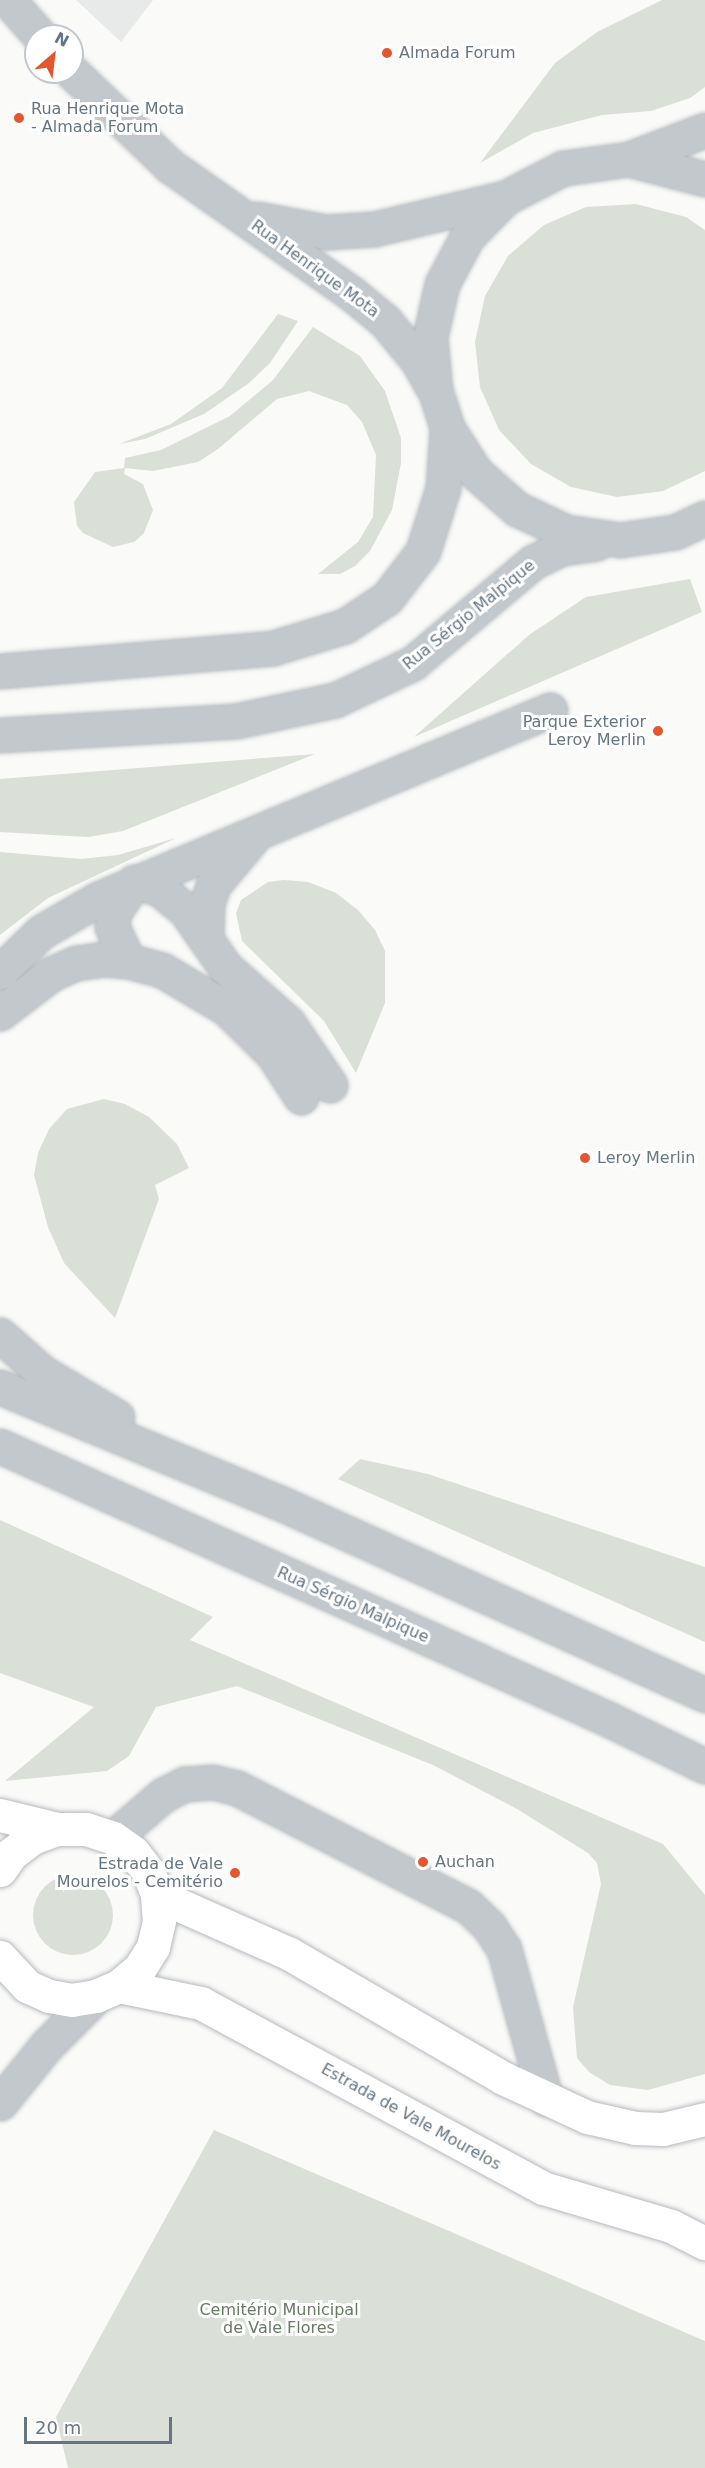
<!DOCTYPE html>
<html>
<head>
<meta charset="utf-8">
<style>
  body { margin:0 }
  #map { position:relative; width:705px; height:2468px; overflow:hidden; background:#fafaf8; font-family:"DejaVu Sans",sans-serif }
  div>[style] { position:absolute }
  [style*='--x'] { left:calc(var(--x)*1px); top:calc(var(--y)*1px); width:calc(var(--w)*1px); rotate:calc(var(--a)*1deg) }
  .built>* { inset:0; background:#e8e9e9 }
  .green>* { inset:0; background:#dadfd7 }
  .round { border-radius:50% }
  .roads { filter:drop-shadow(0 0 2px #b5babe) drop-shadow(0 0 2px #b5babe) }
  .minor>* { height:33px; margin:-16.5px; padding:0 16.5px; transform-origin:16.5px; border-radius:16.5px; background:#c3c8cc }
  .major>* { height:33px; margin:-16.5px; padding:0 16.5px; transform-origin:16.5px; border-radius:16.5px; background:#fff }
  .dots>* { width:16px; height:16px; translate:-50% -50%; box-sizing:border-box; border:3px solid #fff; border-radius:50% }
  span { translate:-50% -50%; white-space:nowrap; text-align:center; line-height:1.15; -webkit-text-stroke:6px #fff; paint-order:stroke }
  .poi-label { font-size:16px; color:#657683 }
  .left { translate:0 -50%; text-align:left }
  .right { translate:-100% -50%; text-align:right }
  .street-label { font-size:16px; color:#657683 }
  .park-label { font-size:16px; color:#687a64 }
  .north { position:absolute; left:24px; top:24px; width:60px; height:60px; box-sizing:border-box; background:#fff; border:2px solid #c1c8cd; border-radius:50%; rotate:28deg; font-size:16px; font-weight:700; line-height:24px; text-align:center; color:#657683 }
  .north::after { content:''; display:block; margin:auto; width:21px; height:27px; background:#e4572e; clip-path:polygon(50% 0,100% 100%,50% 72%,0 100%) }
  .scale { position:absolute; left:24px; top:2417px; width:148px; height:27px; box-sizing:border-box; border:3px solid #657683; border-top:0; padding-left:8px; font-size:18px; line-height:21px; white-space:nowrap; color:#657683; -webkit-text-stroke:4px #fff; paint-order:stroke }
</style>
</head>
<body>
<div id="map">
  <div class="built">
    <div style="clip-path:polygon(76px 0,153px 0,121px 42px)"></div>
  </div>
  <div class="green">
    <div style="clip-path:polygon(662px 0,705px 0,705px 87px,690px 98px,651px 111px,602px 115px,533px 133px,480px 163px,555px 63px,597px 32px)"></div>
    <div style="clip-path:polygon(636px 204px,686px 217px,705px 230px,705px 471px,663px 491px,617px 497px,571px 487px,531px 464px,499px 430px,480px 387px,475px 342px,485px 296px,508px 256px,544px 225px,586px 207px)"></div>
    <div style="clip-path:polygon(278px 314px,298px 321px,270px 363px,249px 383px,204px 414px,145px 439px,119px 444px,171px 424px,222px 388px)"></div>
    <div style="clip-path:polygon(313px 327px,360px 356px,385px 391px,401px 438px,401px 463px,392px 510px,370px 551px,355px 566px,340px 574px,318px 574px,358px 542px,373px 517px,376px 455px,362px 422px,347px 405px,309px 391px,277px 399px,218px 449px,198px 462px,153px 471px,125px 468px,124px 474px,143px 484px,153px 510px,144px 533px,134px 542px,113px 547px,83px 533px,77px 526px,74px 502px,95px 472px,124px 468px,125px 458px,161px 450px,230px 416px,273px 380px)"></div>
    <div style="clip-path:polygon(690px 579px,702px 612px,414px 737px,529px 635px,586px 597px)"></div>
    <div style="clip-path:polygon(315px 754px,123px 831px,88px 837px,0 832px,0 779px)"></div>
    <div style="clip-path:polygon(176px 838px,48px 898px,0 935px,0 852px,81px 859px,118px 855px)"></div>
    <div style="clip-path:polygon(284px 880px,308px 882px,336px 893px,358px 910px,375px 930px,385px 951px,385px 1003px,356px 1073px,324px 1021px,242px 941px,236px 913px,241px 900px,268px 882px)"></div>
    <div style="clip-path:polygon(104px 1099px,125px 1104px,149px 1117px,177px 1144px,189px 1168px,155px 1185px,159px 1199px,115px 1318px,64px 1263px,48px 1227px,34px 1175px,38px 1153px,49px 1129px,67px 1109px)"></div>
    <div style="clip-path:polygon(360px 1459px,428px 1474px,705px 1567px,705px 1642px,338px 1479px)"></div>
    <div style="clip-path:polygon(0 1520px,213px 1617px,190px 1640px,663px 1844px,705px 1895px,705px 2074px,648px 2090px,610px 2085px,589px 2072px,577px 2058px,573px 2007px,601px 1884px,597px 1863px,588px 1853px,517px 1809px,433px 1765px,237px 1686px,156px 1707px,129px 1756px,107px 1771px,5px 1781px,94px 1707px,0 1673px)"></div>
    <div class="round" style="left:33px;top:1875px;width:80px;height:80px"></div>
    <div style="clip-path:polygon(214px 2130px,705px 2341px,705px 2468px,68px 2468px,56px 2417px)"></div>
  </div>
  <div class="roads">
    <div class="minor">
      <div style="--x:8;--y:0;--w:48;--a:48.4"></div>
      <div style="--x:72;--y:72;--w:136;--a:43.8"></div>
      <div style="--x:170;--y:166;--w:221;--a:35.1"></div>
      <div style="--x:351;--y:293;--w:44;--a:39.5"></div>
      <div style="--x:385;--y:321;--w:52;--a:50.5"></div>
      <div style="--x:418;--y:361;--w:29;--a:61"></div>
      <div style="--x:629;--y:159;--w:81;--a:-20.9"></div>
      <div style="--x:705;--y:179;--w:79;--a:-165.3"></div>
      <div style="--x:629;--y:159;--w:67;--a:172.2"></div>
      <div style="--x:563;--y:168;--w:65;--a:152.7"></div>
      <div style="--x:505;--y:198;--w:54;--a:134.3"></div>
      <div style="--x:467;--y:237;--w:53;--a:118"></div>
      <div style="--x:442;--y:284;--w:54;--a:102.8"></div>
      <div style="--x:430;--y:337;--w:53;--a:84.6"></div>
      <div style="--x:435;--y:390;--w:40;--a:72"></div>
      <div style="--x:447;--y:428;--w:54;--a:57.2"></div>
      <div style="--x:476;--y:473;--w:55;--a:41.3"></div>
      <div style="--x:517;--y:509;--w:54;--a:25.1"></div>
      <div style="--x:566;--y:532;--w:55;--a:8.4"></div>
      <div style="--x:620;--y:540;--w:56;--a:-8.3"></div>
      <div style="--x:675;--y:532;--w:33;--a:-25"></div>
      <div style="--x:257;--y:219;--w:70;--a:10.7"></div>
      <div style="--x:326;--y:232;--w:48;--a:-3.6"></div>
      <div style="--x:374;--y:229;--w:135;--a:-13.3"></div>
      <div style="--x:0;--y:671;--w:274;--a:-4.8"></div>
      <div style="--x:273;--y:648;--w:75;--a:-17"></div>
      <div style="--x:345;--y:626;--w:50;--a:-33.7"></div>
      <div style="--x:387;--y:598;--w:59;--a:-52.5"></div>
      <div style="--x:423;--y:551;--w:66;--a:-72.4"></div>
      <div style="--x:443;--y:488;--w:60;--a:-86.2"></div>
      <div style="--x:0;--y:735;--w:236;--a:-3.4"></div>
      <div style="--x:236;--y:721;--w:101;--a:-12"></div>
      <div style="--x:335;--y:700;--w:86;--a:-25.4"></div>
      <div style="--x:413;--y:663;--w:157;--a:-40.1"></div>
      <div style="--x:533;--y:562;--w:32;--a:-26"></div>
      <div style="--x:562;--y:548;--w:35;--a:-8"></div>
      <div style="--x:206;--y:936;--w:32;--a:-88"></div>
      <div style="--x:207;--y:904;--w:20;--a:-72"></div>
      <div style="--x:213;--y:885;--w:59;--a:-49.8"></div>
      <div style="--x:0;--y:972;--w:57;--a:-44.3"></div>
      <div style="--x:41;--y:932;--w:66;--a:-30.1"></div>
      <div style="--x:98;--y:899;--w:490;--a:-22.7"></div>
      <div style="--x:0;--y:1013;--w:64;--a:-37.4"></div>
      <div style="--x:51;--y:974;--w:27;--a:-24"></div>
      <div style="--x:76;--y:963;--w:28;--a:-8"></div>
      <div style="--x:104;--y:959;--w:24;--a:5"></div>
      <div style="--x:301;--y:1097;--w:51;--a:-123.1"></div>
      <div style="--x:273;--y:1054;--w:66;--a:-135.6"></div>
      <div style="--x:226;--y:1008;--w:74;--a:-149.3"></div>
      <div style="--x:162;--y:970;--w:35;--a:-165"></div>
      <div style="--x:128;--y:961;--w:38;--a:-115"></div>
      <div style="--x:112;--y:926;--w:14;--a:-82"></div>
      <div style="--x:114;--y:912;--w:36;--a:-56"></div>
      <div style="--x:134;--y:882;--w:25;--a:14"></div>
      <div style="--x:158;--y:888;--w:36;--a:39"></div>
      <div style="--x:186;--y:911;--w:68;--a:55.1"></div>
      <div style="--x:225;--y:967;--w:84;--a:41.6"></div>
      <div style="--x:288;--y:1023;--w:75;--a:55.9"></div>
      <div style="--x:0;--y:1335;--w:57;--a:41.5"></div>
      <div style="--x:43;--y:1373;--w:86;--a:30.7"></div>
      <div style="--x:0;--y:1387;--w:301;--a:22.5"></div>
      <div style="--x:278;--y:1502;--w:469;--a:24.3"></div>
      <div style="--x:0;--y:1446;--w:666;--a:24.18"></div>
      <div style="--x:608;--y:1719;--w:108;--a:25.9"></div>
      <div style="--x:113;--y:1838;--w:66;--a:-40.7"></div>
      <div style="--x:163;--y:1795;--w:25;--a:-27"></div>
      <div style="--x:185;--y:1784;--w:28;--a:-4"></div>
      <div style="--x:213;--y:1782;--w:25;--a:14"></div>
      <div style="--x:237;--y:1788;--w:259;--a:27.1"></div>
      <div style="--x:468;--y:1906;--w:29;--a:44"></div>
      <div style="--x:489;--y:1926;--w:27;--a:57"></div>
      <div style="--x:504;--y:1949;--w:156;--a:74.4"></div>
      <div style="--x:0;--y:2103;--w:75;--a:-51"></div>
      <div style="--x:47;--y:2045;--w:69;--a:-45"></div>
    </div>
    <div class="major">
      <div style="--x:0;--y:1815;--w:59;--a:13.8"></div>
      <div style="--x:57;--y:1829;--w:29;--a:0"></div>
      <div style="--x:86;--y:1829;--w:28;--a:18"></div>
      <div style="--x:113;--y:1838;--w:24;--a:35"></div>
      <div style="--x:133;--y:1852;--w:24;--a:52"></div>
      <div style="--x:148;--y:1871;--w:26;--a:69"></div>
      <div style="--x:157;--y:1895;--w:26;--a:86"></div>
      <div style="--x:159;--y:1921;--w:27;--a:103"></div>
      <div style="--x:153;--y:1947;--w:26;--a:122"></div>
      <div style="--x:139;--y:1969;--w:26;--a:140"></div>
      <div style="--x:119;--y:1986;--w:25;--a:157"></div>
      <div style="--x:96;--y:1996;--w:24;--a:171"></div>
      <div style="--x:72;--y:2000;--w:23;--a:-170"></div>
      <div style="--x:49;--y:1996;--w:24;--a:-156"></div>
      <div style="--x:27;--y:1986;--w:40;--a:-133"></div>
      <div style="--x:0;--y:1870;--w:19;--a:-55"></div>
      <div style="--x:11;--y:1854;--w:26;--a:-37"></div>
      <div style="--x:32;--y:1838;--w:27;--a:-20"></div>
      <div style="--x:157;--y:1895;--w:145;--a:23.9"></div>
      <div style="--x:290;--y:1954;--w:246;--a:30.2"></div>
      <div style="--x:503;--y:2078;--w:93;--a:24.9"></div>
      <div style="--x:587;--y:2117;--w:49;--a:12.9"></div>
      <div style="--x:635;--y:2128;--w:28;--a:2"></div>
      <div style="--x:663;--y:2129;--w:43;--a:-13.4"></div>
      <div style="--x:119;--y:1986;--w:84;--a:11.7"></div>
      <div style="--x:201;--y:2003;--w:389;--a:28.4"></div>
      <div style="--x:543;--y:2188;--w:134;--a:16.5"></div>
      <div style="--x:671;--y:2226;--w:38;--a:27"></div>
    </div>
  </div>
  <div class="dots">
    <div style="left:387px;top:53px;background:#e4572e"></div>
    <div style="left:19px;top:118px;background:#e4572e"></div>
    <div style="left:658px;top:731px;background:#e4572e"></div>
    <div style="left:585px;top:1158px;background:#e4572e"></div>
    <div style="left:423px;top:1862px;background:#e4572e"></div>
    <div style="left:235px;top:1873px;background:#e4572e"></div>
  </div>
  <div class="poi-label">
    <span class="left" style="left:399px;top:53px">Almada Forum</span>
    <span class="left" style="left:31px;top:118px">Rua Henrique Mota<br>- Almada Forum</span>
    <span class="right" style="left:646px;top:731px">Parque Exterior<br>Leroy Merlin</span>
    <span class="left" style="left:597px;top:1158px">Leroy Merlin</span>
    <span class="left" style="left:435px;top:1862px">Auchan</span>
    <span class="right" style="left:223px;top:1873px">Estrada de Vale<br>Mourelos - Cemitério</span>
  </div>
  <div class="street-label">
    <span style="left:315px;top:269px;rotate:36deg">Rua Henrique Mota</span>
    <span style="left:469px;top:615px;rotate:-39deg">Rua Sérgio Malpique</span>
    <span style="left:353px;top:1605px;rotate:24deg">Rua Sérgio Malpique</span>
    <span style="left:411px;top:2117px;rotate:29deg">Estrada de Vale Mourelos</span>
  </div>
  <div class="park-label">
    <span style="left:279px;top:2319px">Cemitério Municipal<br>de Vale Flores</span>
  </div>
  <div class="north">N</div>
  <div class="scale">20 m</div>
</div>
</body>
</html>
